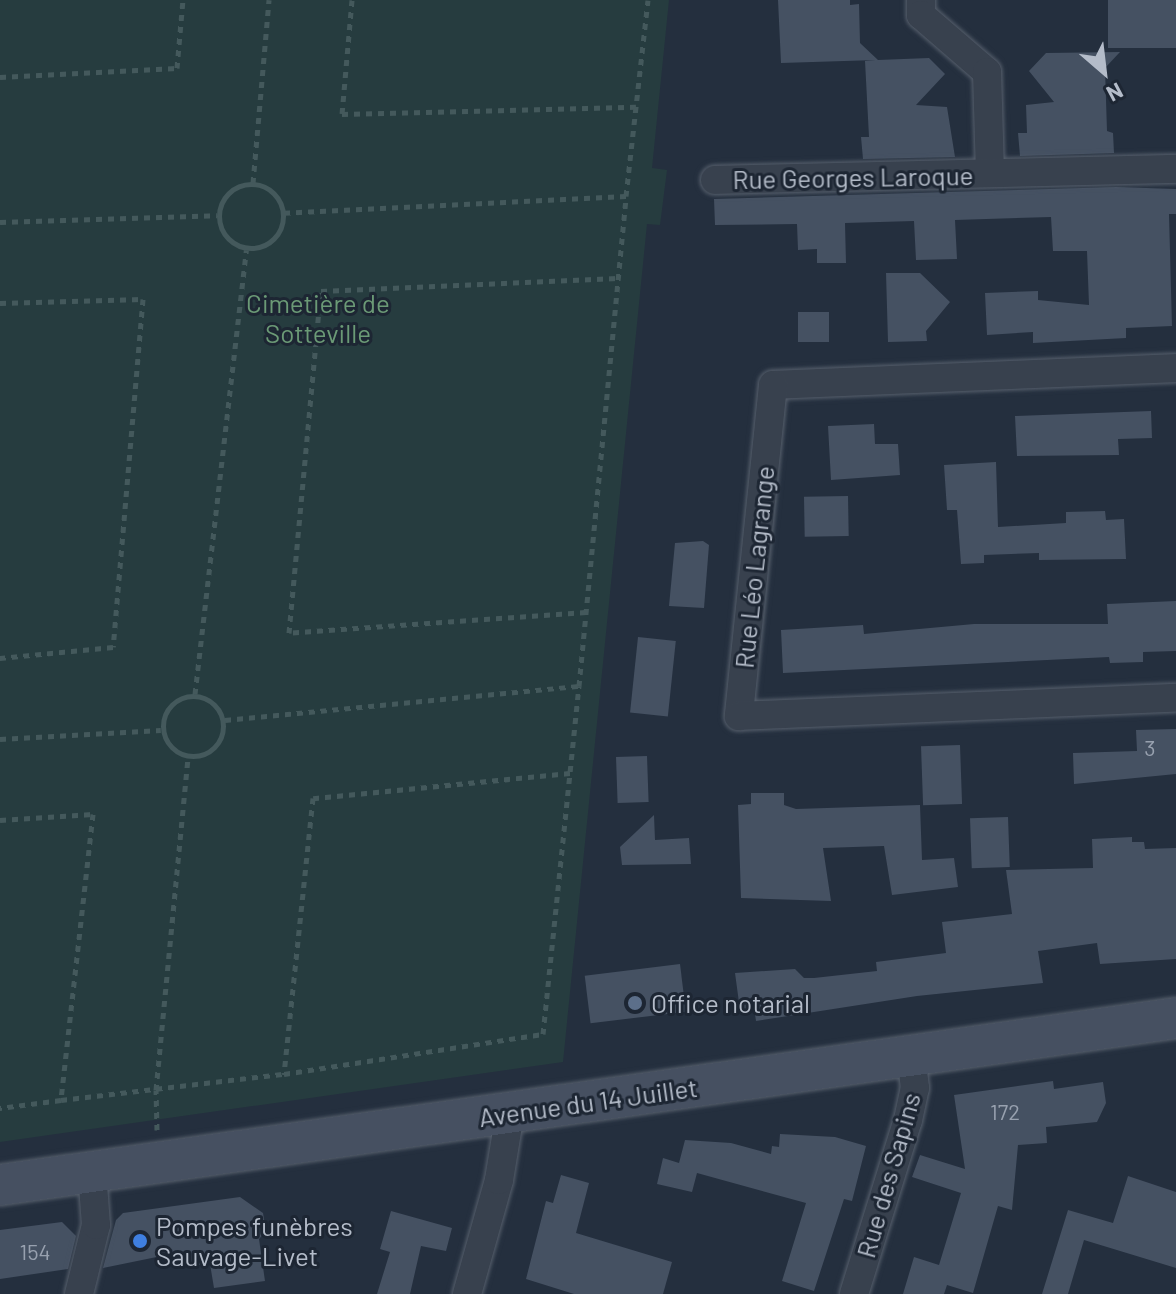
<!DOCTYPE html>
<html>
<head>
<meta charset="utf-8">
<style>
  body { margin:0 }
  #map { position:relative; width:1176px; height:1294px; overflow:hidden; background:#242f3e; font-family:Barlow,sans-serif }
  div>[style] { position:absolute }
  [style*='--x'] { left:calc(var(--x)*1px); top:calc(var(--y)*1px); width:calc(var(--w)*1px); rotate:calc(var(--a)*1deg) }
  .green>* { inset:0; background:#263c3f }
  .building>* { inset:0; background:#455162; transform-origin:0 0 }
  .path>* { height:5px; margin-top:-2.5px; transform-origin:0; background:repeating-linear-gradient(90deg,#44595c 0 6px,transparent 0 12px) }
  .path>.ring { margin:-2.5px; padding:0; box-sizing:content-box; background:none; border:5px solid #44595c; border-radius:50% }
  .roads { filter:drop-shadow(0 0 2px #565f6c) drop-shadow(0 0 2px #565f6c) }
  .minor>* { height:28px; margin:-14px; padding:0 14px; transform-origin:14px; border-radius:14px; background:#38414e }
  .secondary>* { height:40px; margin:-20px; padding:0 20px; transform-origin:20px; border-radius:20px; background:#465061 }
  .dots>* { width:22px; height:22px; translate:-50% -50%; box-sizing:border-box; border:4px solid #1d2633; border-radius:50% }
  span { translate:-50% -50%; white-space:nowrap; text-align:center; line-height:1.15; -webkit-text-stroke:6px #1d2633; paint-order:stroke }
  .number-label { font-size:22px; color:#98a1af }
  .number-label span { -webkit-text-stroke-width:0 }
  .street-label { font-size:26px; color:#b4bcc9 }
  .park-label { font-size:26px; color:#6b9a76 }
  .poi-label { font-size:26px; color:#b4bcc9 }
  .left { translate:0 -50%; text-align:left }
  .north { position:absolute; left:1064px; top:32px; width:80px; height:80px; -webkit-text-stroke:6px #1d2633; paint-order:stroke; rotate:152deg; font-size:22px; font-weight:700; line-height:32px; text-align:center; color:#b4bcc9 }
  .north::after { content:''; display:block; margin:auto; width:28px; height:36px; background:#b4bcc9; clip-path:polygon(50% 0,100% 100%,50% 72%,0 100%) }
</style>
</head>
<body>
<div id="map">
  <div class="green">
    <div style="clip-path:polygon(0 0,669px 0,652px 168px,667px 170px,660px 225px,647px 224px,563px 1062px,0 1142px)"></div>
  </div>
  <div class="building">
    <div style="clip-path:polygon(778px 0,850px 0,850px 5px,859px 4px,860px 43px,878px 60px,929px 58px,945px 74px,916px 105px,947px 107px,955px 157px,863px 159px,861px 137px,869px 137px,865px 61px,876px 60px,781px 63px)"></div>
    <div style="left:1108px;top:0;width:68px;height:48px"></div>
    <div style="clip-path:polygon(1120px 52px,1105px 68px,1107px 131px,1113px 133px,1114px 153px,1020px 156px,1018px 133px,1027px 133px,1026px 105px,1054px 102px,1029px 71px,1046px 53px)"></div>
    <div style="clip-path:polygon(1116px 187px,1176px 189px,1176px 214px,1169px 214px,1172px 326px,1126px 328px,1126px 338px,1033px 343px,1033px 332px,987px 335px,985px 293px,1038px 291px,1038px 300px,1089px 305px,1087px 251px,1053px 251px,1051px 217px,955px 220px,957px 259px,916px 260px,914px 221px,845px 223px,846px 263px,817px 263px,817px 249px,798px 250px,797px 224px,715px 225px,714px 199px)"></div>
    <div style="clip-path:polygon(886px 273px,920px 273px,950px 302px,926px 331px,927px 341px,888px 342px)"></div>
    <div style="left:829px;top:312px;width:30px;height:31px;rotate:90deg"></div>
    <div style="clip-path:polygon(1151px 411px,1152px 438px,1118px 439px,1119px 455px,1017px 456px,1015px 416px)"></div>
    <div style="clip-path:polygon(874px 424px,875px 444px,898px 444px,900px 475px,831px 480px,828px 426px)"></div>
    <div style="clip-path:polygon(996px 462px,998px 527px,1066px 523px,1066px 512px,1105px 511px,1106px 520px,1124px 519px,1126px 559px,1039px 560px,1039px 553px,984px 555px,984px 563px,961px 564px,957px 510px,947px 510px,944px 465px)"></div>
    <div style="left:848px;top:496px;width:40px;height:44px;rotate:89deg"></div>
    <div style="clip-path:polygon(703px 541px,709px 545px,704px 608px,669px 606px,675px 543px)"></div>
    <div style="clip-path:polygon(1176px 601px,1176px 651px,1143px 652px,1143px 662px,1110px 663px,1109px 657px,783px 673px,781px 630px,863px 625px,864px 634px,974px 624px,1108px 624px,1107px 604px)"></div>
    <div style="left:638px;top:637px;width:38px;height:76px;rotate:6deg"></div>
    <div style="clip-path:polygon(1176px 729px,1176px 774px,1074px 784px,1073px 753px,1137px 751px,1136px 730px)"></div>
    <div style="left:960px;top:745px;width:59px;height:39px;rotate:88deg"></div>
    <div style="left:647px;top:756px;width:46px;height:31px;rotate:88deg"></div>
    <div style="clip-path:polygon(751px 793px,784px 793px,784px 805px,796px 809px,920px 805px,922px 860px,954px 858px,958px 887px,892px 895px,884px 846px,823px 848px,831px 901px,741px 898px,738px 805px,751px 804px)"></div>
    <div style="clip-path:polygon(654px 815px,655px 840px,689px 838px,691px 864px,622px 865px,620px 847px)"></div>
    <div style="left:1008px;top:817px;width:50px;height:38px;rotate:88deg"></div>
    <div style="clip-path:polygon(1132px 837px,1132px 842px,1144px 842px,1145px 849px,1176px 848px,1176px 959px,1100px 964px,1097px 943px,1038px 951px,1043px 983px,917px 996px,756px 1021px,754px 1008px,740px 1010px,735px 973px,795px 969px,804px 978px,814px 978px,877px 971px,876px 962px,946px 953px,942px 922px,1012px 914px,1006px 870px,1093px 868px,1092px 839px)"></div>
    <div style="left:680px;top:964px;width:48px;height:96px;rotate:83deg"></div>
    <div style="clip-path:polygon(1053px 1081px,1054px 1089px,1103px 1082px,1106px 1103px,1097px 1122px,1046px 1127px,1047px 1143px,1018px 1145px,1012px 1210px,998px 1206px,973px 1293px,947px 1285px,944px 1294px,903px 1294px,914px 1257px,939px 1265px,961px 1193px,912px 1177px,920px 1155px,965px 1169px,954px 1095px)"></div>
    <div style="clip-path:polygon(780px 1134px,835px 1137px,866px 1146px,852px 1201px,844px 1199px,814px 1291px,782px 1281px,806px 1203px,697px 1173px,692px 1192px,657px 1184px,663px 1158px,679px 1163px,685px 1140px,731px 1143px,771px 1154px,772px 1146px,779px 1147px)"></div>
    <div style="clip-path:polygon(561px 1175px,589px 1183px,576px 1233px,672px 1262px,663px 1294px,574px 1294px,526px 1279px,546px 1201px,553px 1203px)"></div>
    <div style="clip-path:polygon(1128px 1176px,1176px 1192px,1176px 1268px,1084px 1240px,1068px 1294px,1042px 1294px,1068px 1210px,1113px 1223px)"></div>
    <div style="clip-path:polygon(240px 1197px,263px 1213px,266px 1231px,259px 1239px,265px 1281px,214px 1288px,210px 1264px,189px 1266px,186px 1251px,103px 1268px,116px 1220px,123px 1213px)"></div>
    <div style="clip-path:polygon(391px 1211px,452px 1228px,446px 1251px,421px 1246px,410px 1294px,377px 1294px,390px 1252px,380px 1249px)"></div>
    <div style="clip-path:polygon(62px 1222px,76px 1236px,68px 1269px,0 1279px,0 1230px)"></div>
  </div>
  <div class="path">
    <div style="--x:352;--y:0;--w:114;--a:95"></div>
    <div style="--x:342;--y:114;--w:294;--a:-1.4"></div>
    <div style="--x:0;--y:77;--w:177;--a:-2.9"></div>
    <div style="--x:177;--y:68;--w:68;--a:-85"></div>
    <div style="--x:253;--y:183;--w:184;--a:-85"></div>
    <div class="ring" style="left:219px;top:184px;width:59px;height:59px"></div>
    <div style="--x:626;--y:196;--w:197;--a:-83.6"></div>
    <div style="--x:0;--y:222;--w:217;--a:-1.8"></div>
    <div style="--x:0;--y:303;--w:143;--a:-1.6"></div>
    <div style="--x:143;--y:299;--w:349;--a:94.9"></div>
    <div style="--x:113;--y:647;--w:114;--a:174.4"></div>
    <div style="--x:586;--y:612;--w:298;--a:176"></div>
    <div style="--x:289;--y:633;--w:343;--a:-84.7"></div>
    <div style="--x:321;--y:291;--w:297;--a:-2.5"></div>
    <div style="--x:195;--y:694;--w:447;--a:-83.4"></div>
    <div class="ring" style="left:163px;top:696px;width:55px;height:55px"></div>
    <div style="--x:225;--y:720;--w:356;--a:-5.5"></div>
    <div style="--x:579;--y:686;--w:492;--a:-84.5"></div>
    <div style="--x:626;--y:196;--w:342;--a:177.2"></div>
    <div style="--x:0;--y:739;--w:161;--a:-3.2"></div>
    <div style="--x:570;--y:773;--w:258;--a:174.4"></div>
    <div style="--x:313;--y:798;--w:278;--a:96"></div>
    <div style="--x:284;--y:1074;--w:262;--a:-8.8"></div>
    <div style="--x:543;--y:1034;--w:350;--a:-84.1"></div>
    <div style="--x:0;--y:820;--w:93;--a:-3.7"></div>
    <div style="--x:93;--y:814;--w:288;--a:96.4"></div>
    <div style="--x:61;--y:1100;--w:62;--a:172.5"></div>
    <div style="--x:61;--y:1100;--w:225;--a:-6.7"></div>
    <div style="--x:157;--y:1130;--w:40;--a:-91.4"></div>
    <div style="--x:156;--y:1090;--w:334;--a:-84.5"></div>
  </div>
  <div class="roads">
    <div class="minor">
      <div style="--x:921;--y:0;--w:15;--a:90"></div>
      <div style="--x:921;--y:15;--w:87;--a:40.8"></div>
      <div style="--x:987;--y:72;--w:101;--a:88.3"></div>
      <div style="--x:715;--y:180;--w:461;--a:-1.4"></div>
      <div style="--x:1176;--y:368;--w:403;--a:177.6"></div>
      <div style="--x:773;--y:385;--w:333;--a:95.9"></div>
      <div style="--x:739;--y:716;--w:437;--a:-2.4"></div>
      <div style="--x:79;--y:1294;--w:71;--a:-76.2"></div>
      <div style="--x:96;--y:1225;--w:53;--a:-94.3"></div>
      <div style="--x:467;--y:1294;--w:118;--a:-74.3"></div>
      <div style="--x:499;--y:1180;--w:68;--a:-80.7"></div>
      <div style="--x:854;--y:1294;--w:182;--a:-72.8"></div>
      <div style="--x:908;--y:1120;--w:33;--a:-78"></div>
      <div style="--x:915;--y:1088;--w:32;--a:-97"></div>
    </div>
    <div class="secondary">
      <div style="--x:0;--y:1185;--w:1188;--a:-8.08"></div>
    </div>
  </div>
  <div class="dots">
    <div style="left:635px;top:1003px;background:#5c6f8a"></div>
    <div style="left:140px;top:1241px;background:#3f7fe0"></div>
  </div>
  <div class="number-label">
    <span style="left:1150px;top:748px">3</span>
    <span style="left:1005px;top:1112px">172</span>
    <span style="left:35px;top:1252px">154</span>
  </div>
  <div class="street-label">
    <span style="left:853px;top:177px;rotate:-1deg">Rue Georges Laroque</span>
    <span style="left:754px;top:567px;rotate:-84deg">Rue Léo Lagrange</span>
    <span style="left:588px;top:1102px;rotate:-8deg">Avenue du 14 Juillet</span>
    <span style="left:888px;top:1175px;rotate:-74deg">Rue des Sapins</span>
  </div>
  <div class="park-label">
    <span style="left:318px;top:318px">Cimetière de<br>Sotteville</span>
  </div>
  <div class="poi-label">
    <span class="left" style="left:651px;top:1003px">Office notarial</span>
    <span class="left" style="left:156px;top:1241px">Pompes funèbres<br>Sauvage-Livet</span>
  </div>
  <div class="north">N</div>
</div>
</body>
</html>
